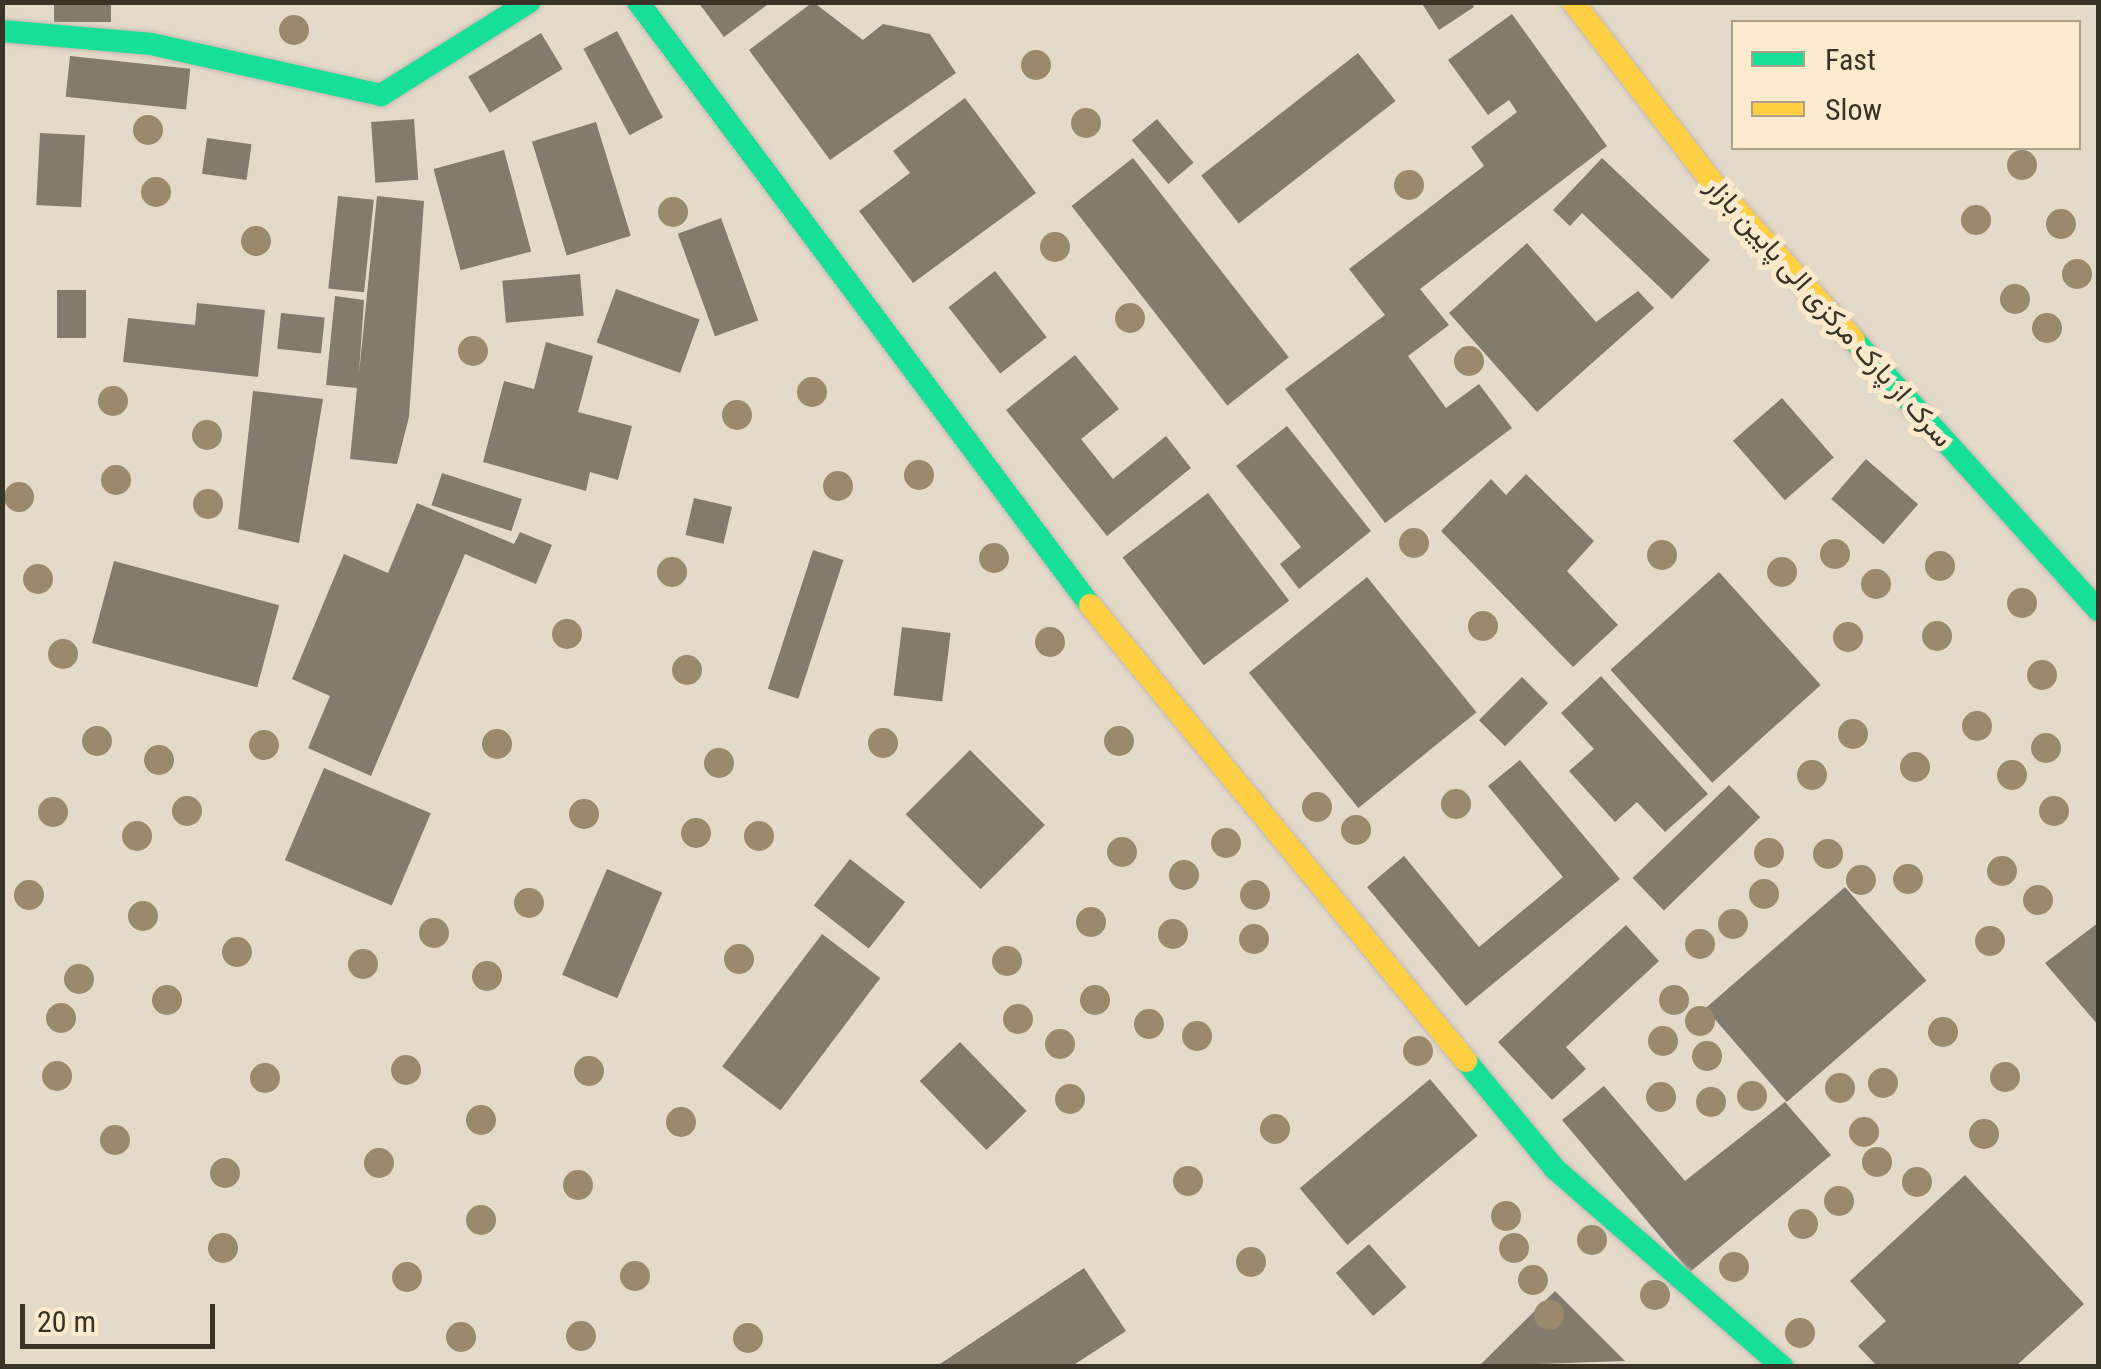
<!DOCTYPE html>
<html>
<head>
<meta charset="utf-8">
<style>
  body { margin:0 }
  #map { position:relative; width:2101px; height:1369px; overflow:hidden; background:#e4daca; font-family:"Roboto Condensed",Vazirmatn,sans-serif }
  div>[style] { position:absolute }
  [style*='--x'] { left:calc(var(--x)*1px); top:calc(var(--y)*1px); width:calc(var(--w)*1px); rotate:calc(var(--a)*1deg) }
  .building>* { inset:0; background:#837b6e; transform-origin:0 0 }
  .roads { filter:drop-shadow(0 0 2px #c0b9ad) drop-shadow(0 0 2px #c0b9ad) }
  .fast>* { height:22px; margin:-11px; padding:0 11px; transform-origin:11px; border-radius:11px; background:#16e098 }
  .slow>* { height:22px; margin:-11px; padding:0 11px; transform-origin:11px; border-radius:11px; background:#ffcf43 }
  .trees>* { width:30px; height:30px; margin:-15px; border-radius:50%; background:#9a896c }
  span { translate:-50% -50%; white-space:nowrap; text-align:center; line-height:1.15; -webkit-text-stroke:10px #fbeacd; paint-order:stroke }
  .street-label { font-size:28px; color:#383227 }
  .frame { position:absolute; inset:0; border:5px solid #383227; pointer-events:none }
  .legend { position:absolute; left:1731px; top:20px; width:350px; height:130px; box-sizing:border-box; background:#fbeacd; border:2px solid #ada08b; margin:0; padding:12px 18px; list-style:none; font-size:30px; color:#383227 }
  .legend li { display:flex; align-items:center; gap:20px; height:50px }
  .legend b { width:50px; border:2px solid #ada08b }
  .scale { position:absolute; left:20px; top:1304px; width:195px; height:45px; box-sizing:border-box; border:5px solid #383227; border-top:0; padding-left:12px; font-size:30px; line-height:35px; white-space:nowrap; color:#383227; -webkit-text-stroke:8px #fbeacd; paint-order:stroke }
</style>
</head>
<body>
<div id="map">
  <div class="building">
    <div style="left:54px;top:2px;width:57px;height:20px"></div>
    <div style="clip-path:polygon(698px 2px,771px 2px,724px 37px)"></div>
    <div style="clip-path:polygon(813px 2px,863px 40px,883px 24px,930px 34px,956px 73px,830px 160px,749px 50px)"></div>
    <div style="clip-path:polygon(1421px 2px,1471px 2px,1474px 7px,1439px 30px)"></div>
    <div style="clip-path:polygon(1512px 14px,1607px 146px,1420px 289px,1449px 325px,1408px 356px,1446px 408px,1479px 384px,1512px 428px,1385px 523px,1285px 389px,1385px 315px,1349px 269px,1484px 166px,1471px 147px,1517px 112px,1509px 100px,1488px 115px,1448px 60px)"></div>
    <div style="left:617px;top:31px;width:98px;height:38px;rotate:62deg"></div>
    <div style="left:541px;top:33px;width:42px;height:85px;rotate:59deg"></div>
    <div style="left:1358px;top:53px;width:61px;height:199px;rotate:52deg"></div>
    <div style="left:70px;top:56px;width:121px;height:41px;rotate:6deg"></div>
    <div style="clip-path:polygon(965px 98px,1036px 193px,913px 283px,859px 211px,910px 173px,893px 151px)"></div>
    <div style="left:414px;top:119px;width:61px;height:43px;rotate:86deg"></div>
    <div style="left:1157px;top:119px;width:57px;height:33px;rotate:50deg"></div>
    <div style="left:596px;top:122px;width:119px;height:67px;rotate:73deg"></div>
    <div style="left:40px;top:133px;width:45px;height:72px;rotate:3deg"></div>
    <div style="left:207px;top:138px;width:45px;height:36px;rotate:8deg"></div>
    <div style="left:504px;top:150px;width:105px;height:73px;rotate:75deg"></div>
    <div style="left:1133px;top:158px;width:253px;height:78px;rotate:52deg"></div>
    <div style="clip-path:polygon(1602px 158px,1710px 260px,1672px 299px,1582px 213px,1570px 226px,1553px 210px)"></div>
    <div style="left:338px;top:196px;width:36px;height:93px;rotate:6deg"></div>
    <div style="clip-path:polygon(377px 196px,424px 201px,409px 417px,397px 464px,350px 459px,357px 388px,326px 385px,335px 296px,364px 300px,359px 373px)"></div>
    <div style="left:721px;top:218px;width:109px;height:46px;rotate:70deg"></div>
    <div style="clip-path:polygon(1527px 243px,1596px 322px,1638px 291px,1654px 308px,1537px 412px,1449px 313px)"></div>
    <div style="left:995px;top:271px;width:84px;height:59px;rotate:52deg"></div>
    <div style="left:580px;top:274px;width:42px;height:78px;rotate:85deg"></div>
    <div style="left:616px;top:289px;width:89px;height:57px;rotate:20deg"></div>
    <div style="left:57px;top:290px;width:29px;height:48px"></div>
    <div style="clip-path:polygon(197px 303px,265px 310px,258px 377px,123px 362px,128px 318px,195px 325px)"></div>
    <div style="left:281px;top:313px;width:44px;height:36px;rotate:6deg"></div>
    <div style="clip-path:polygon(546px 342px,593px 356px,578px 412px,632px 426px,618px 480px,590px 472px,586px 491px,483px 462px,504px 381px,534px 389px)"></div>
    <div style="clip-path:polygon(1075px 355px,1119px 409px,1081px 439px,1113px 479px,1166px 436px,1191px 468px,1107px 536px,1006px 410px)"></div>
    <div style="clip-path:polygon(253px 391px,323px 399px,299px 543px,238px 529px)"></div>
    <div style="left:1782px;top:398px;width:79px;height:65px;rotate:49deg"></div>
    <div style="clip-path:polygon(1287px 426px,1371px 531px,1299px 589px,1280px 564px,1301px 547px,1236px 466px)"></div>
    <div style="left:1866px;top:459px;width:69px;height:53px;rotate:41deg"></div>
    <div style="left:442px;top:473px;width:84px;height:34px;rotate:18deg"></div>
    <div style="clip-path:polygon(1526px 474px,1594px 541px,1567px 571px,1618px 625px,1573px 667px,1441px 531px,1491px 479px,1506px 495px)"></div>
    <div style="left:1208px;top:493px;width:135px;height:107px;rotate:53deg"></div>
    <div style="left:694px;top:498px;width:39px;height:38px;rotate:13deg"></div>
    <div style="clip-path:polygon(417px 503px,514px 544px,520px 532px,552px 545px,536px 584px,465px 554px,371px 776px,308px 748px,330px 696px,292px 679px,344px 554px,388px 573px)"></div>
    <div style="left:813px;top:550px;width:32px;height:146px;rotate:18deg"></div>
    <div style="left:114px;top:561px;width:171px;height:85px;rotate:15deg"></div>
    <div style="left:1719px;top:572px;width:152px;height:146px;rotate:48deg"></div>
    <div style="left:1367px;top:577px;width:174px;height:152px;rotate:51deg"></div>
    <div style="left:902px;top:627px;width:49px;height:69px;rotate:7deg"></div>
    <div style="clip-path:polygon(1601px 676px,1708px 794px,1665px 832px,1637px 802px,1615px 822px,1569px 771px,1594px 749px,1561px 713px)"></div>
    <div style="left:1522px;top:677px;width:37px;height:61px;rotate:45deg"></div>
    <div style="left:970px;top:750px;width:106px;height:91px;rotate:45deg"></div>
    <div style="clip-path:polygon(1520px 760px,1620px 879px,1466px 1006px,1367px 887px,1404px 856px,1479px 947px,1563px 877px,1488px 786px)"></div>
    <div style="left:324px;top:768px;width:116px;height:100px;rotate:23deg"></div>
    <div style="left:1729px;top:785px;width:45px;height:134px;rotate:46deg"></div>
    <div style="left:850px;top:859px;width:70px;height:59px;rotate:38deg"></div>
    <div style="left:607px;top:869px;width:60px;height:115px;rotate:23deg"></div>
    <div style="left:1845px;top:887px;width:124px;height:185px;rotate:49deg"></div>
    <div style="clip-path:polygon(2098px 923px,2098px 1025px,2045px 963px)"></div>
    <div style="clip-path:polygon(1626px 925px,1659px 961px,1566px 1047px,1586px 1069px,1552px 1100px,1498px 1042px)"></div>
    <div style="left:822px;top:934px;width:73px;height:166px;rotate:37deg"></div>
    <div style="left:960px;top:1042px;width:96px;height:56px;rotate:46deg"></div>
    <div style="left:1430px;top:1079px;width:74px;height:170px;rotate:50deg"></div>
    <div style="clip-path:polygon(1604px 1086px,1685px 1181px,1785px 1102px,1831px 1155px,1690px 1272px,1562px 1120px)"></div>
    <div style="clip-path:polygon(1965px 1175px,2084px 1304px,2016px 1366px,1877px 1366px,1858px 1346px,1886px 1321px,1850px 1281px)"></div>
    <div style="left:1369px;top:1244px;width:57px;height:44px;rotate:49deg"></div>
    <div style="clip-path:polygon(1084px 1268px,1126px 1331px,1072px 1366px,937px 1366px)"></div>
    <div style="clip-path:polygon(1555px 1291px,1625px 1361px,1479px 1366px)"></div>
  </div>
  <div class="roads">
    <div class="fast">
      <div style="--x:638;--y:2;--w:754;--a:53.15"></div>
      <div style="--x:2;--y:31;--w:150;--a:5"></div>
      <div style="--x:151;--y:44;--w:236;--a:12.5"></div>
      <div style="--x:381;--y:95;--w:175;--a:-32.1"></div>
      <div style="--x:1854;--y:340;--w:364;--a:47.9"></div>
      <div style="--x:1466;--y:1061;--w:140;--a:50.5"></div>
      <div style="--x:1555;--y:1169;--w:301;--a:41"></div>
    </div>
    <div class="slow">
      <div style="--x:1573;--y:2;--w:232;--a:52.3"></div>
      <div style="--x:1715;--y:186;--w:207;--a:47.9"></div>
      <div style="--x:1090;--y:605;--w:591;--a:50.49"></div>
    </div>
  </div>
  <div class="trees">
    <div style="left:294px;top:30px"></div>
    <div style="left:1036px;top:65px"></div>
    <div style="left:1086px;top:123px"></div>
    <div style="left:148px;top:130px"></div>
    <div style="left:2022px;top:165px"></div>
    <div style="left:1409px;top:185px"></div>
    <div style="left:156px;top:192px"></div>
    <div style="left:673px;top:212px"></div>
    <div style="left:1976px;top:220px"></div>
    <div style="left:2061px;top:224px"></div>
    <div style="left:256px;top:241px"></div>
    <div style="left:1055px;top:247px"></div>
    <div style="left:2077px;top:274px"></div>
    <div style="left:2015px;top:299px"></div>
    <div style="left:1130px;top:318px"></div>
    <div style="left:2047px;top:328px"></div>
    <div style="left:473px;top:351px"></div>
    <div style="left:1469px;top:361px"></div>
    <div style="left:812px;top:392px"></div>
    <div style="left:113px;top:401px"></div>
    <div style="left:737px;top:415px"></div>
    <div style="left:207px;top:435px"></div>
    <div style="left:919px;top:475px"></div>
    <div style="left:116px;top:480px"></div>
    <div style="left:838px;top:486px"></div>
    <div style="left:19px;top:497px"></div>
    <div style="left:208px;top:504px"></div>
    <div style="left:1414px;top:543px"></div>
    <div style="left:1835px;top:554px"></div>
    <div style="left:1662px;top:555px"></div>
    <div style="left:994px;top:558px"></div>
    <div style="left:1940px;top:566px"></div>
    <div style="left:672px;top:572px"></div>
    <div style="left:1782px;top:572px"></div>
    <div style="left:38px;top:579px"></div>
    <div style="left:1876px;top:584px"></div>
    <div style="left:2022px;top:603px"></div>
    <div style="left:1483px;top:626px"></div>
    <div style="left:567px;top:634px"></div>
    <div style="left:1937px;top:636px"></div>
    <div style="left:1848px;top:637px"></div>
    <div style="left:1050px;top:642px"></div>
    <div style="left:63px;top:654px"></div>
    <div style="left:687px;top:670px"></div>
    <div style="left:2042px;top:675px"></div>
    <div style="left:1977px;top:726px"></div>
    <div style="left:1853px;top:734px"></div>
    <div style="left:97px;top:741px"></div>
    <div style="left:1119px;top:741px"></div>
    <div style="left:883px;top:743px"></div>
    <div style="left:497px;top:744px"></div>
    <div style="left:264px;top:745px"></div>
    <div style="left:2046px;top:748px"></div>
    <div style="left:159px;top:760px"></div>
    <div style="left:719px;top:763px"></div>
    <div style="left:1915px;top:767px"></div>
    <div style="left:1812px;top:775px"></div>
    <div style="left:2012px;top:775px"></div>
    <div style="left:1456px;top:804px"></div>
    <div style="left:1317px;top:807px"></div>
    <div style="left:187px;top:811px"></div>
    <div style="left:2054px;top:811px"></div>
    <div style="left:53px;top:812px"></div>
    <div style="left:584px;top:814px"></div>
    <div style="left:1356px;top:830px"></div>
    <div style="left:696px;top:833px"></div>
    <div style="left:137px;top:836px"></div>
    <div style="left:759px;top:836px"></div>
    <div style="left:1226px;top:843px"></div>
    <div style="left:1122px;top:852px"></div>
    <div style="left:1769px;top:853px"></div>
    <div style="left:1828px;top:854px"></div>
    <div style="left:2002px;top:871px"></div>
    <div style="left:1184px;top:875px"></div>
    <div style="left:1908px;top:879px"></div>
    <div style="left:1861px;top:880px"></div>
    <div style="left:1764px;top:894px"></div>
    <div style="left:29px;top:895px"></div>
    <div style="left:1255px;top:895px"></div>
    <div style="left:2038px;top:900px"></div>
    <div style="left:529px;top:903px"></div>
    <div style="left:143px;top:916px"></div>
    <div style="left:1091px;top:922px"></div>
    <div style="left:1733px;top:924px"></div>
    <div style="left:434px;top:933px"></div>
    <div style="left:1173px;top:934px"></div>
    <div style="left:1254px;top:939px"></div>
    <div style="left:1990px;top:941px"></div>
    <div style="left:1700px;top:944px"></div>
    <div style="left:237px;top:952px"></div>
    <div style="left:739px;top:959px"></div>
    <div style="left:1007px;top:961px"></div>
    <div style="left:363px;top:964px"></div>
    <div style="left:487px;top:976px"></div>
    <div style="left:79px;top:979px"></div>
    <div style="left:167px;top:1000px"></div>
    <div style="left:1095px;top:1000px"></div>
    <div style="left:1674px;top:1000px"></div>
    <div style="left:61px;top:1018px"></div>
    <div style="left:1018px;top:1019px"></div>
    <div style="left:1700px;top:1021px"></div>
    <div style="left:1149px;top:1024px"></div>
    <div style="left:1943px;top:1032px"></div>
    <div style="left:1197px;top:1036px"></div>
    <div style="left:1663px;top:1041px"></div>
    <div style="left:1060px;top:1044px"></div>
    <div style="left:1418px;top:1051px"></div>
    <div style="left:1707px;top:1056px"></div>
    <div style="left:406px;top:1070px"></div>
    <div style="left:589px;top:1071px"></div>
    <div style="left:57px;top:1076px"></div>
    <div style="left:2005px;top:1077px"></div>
    <div style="left:265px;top:1078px"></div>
    <div style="left:1883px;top:1083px"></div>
    <div style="left:1840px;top:1088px"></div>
    <div style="left:1752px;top:1096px"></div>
    <div style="left:1661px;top:1097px"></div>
    <div style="left:1070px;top:1099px"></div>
    <div style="left:1711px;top:1102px"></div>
    <div style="left:481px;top:1120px"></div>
    <div style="left:681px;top:1122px"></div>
    <div style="left:1275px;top:1129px"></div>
    <div style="left:1864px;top:1132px"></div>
    <div style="left:1984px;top:1134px"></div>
    <div style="left:115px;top:1140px"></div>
    <div style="left:1877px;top:1162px"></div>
    <div style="left:379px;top:1163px"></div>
    <div style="left:225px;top:1173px"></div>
    <div style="left:1188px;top:1181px"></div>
    <div style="left:1917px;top:1182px"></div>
    <div style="left:578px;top:1185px"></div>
    <div style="left:1839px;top:1201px"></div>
    <div style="left:1506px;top:1216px"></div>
    <div style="left:481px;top:1220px"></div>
    <div style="left:1803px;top:1224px"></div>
    <div style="left:1592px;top:1240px"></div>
    <div style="left:223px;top:1248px"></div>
    <div style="left:1514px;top:1248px"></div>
    <div style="left:1251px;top:1262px"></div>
    <div style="left:1734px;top:1267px"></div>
    <div style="left:635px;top:1276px"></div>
    <div style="left:407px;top:1277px"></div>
    <div style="left:1533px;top:1280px"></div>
    <div style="left:1655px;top:1295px"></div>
    <div style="left:1549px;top:1315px"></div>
    <div style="left:1800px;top:1333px"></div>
    <div style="left:581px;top:1336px"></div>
    <div style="left:461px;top:1337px"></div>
    <div style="left:748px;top:1338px"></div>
  </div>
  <div class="street-label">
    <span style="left:1829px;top:312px;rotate:48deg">سرک از پارک مرکزی الی پایین بازار</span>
  </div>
  <div class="frame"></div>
  <ul class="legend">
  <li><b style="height:12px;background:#16e098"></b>Fast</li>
  <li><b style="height:12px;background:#ffcf43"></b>Slow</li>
  </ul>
  <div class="scale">20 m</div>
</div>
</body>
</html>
